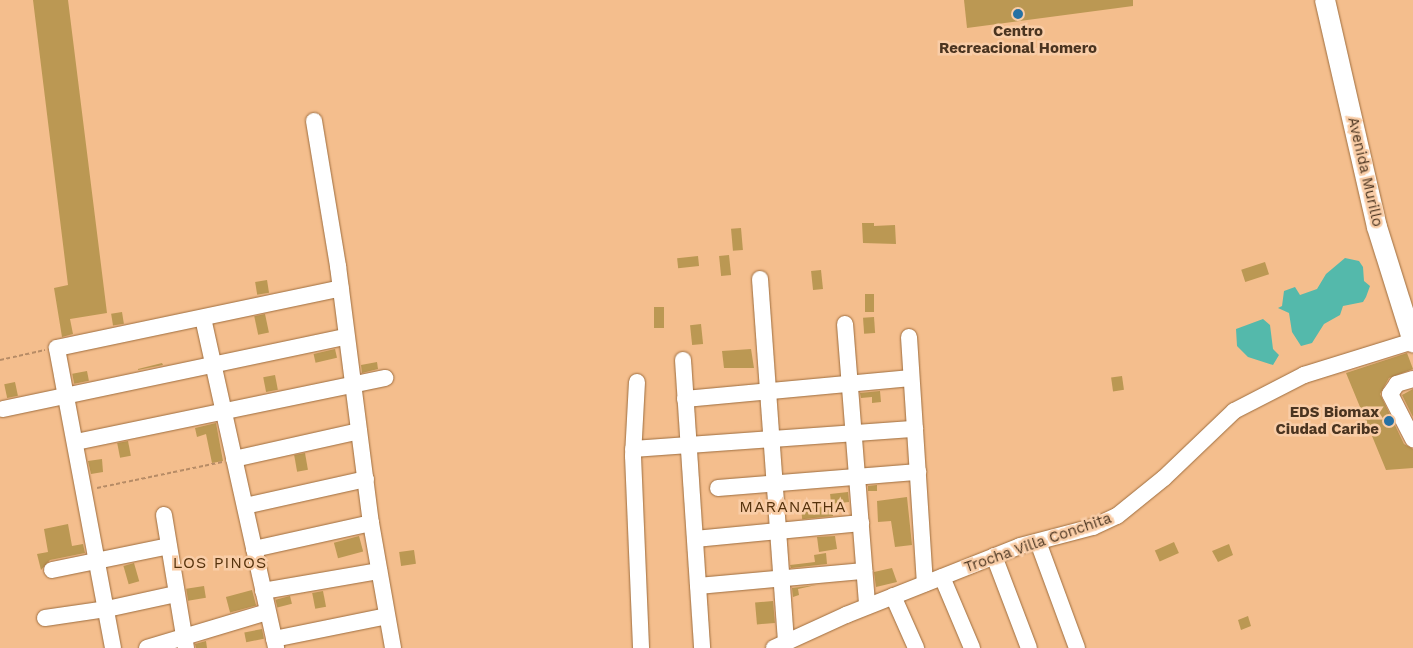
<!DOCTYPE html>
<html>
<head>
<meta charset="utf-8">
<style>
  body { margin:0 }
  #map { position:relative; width:1413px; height:648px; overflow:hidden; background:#f4be8d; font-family:"Work Sans",sans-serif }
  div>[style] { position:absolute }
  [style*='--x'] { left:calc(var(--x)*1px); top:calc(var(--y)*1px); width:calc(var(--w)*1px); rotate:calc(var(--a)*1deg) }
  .water>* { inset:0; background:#54b9ab }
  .building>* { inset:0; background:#bb9853; transform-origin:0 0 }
  .path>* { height:2px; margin-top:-1px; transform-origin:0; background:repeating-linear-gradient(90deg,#b78c66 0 4px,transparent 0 6.5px) }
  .roads { filter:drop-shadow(0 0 1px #9e6d3e) drop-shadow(0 0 1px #9e6d3e) }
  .minor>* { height:16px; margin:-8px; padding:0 8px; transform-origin:8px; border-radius:8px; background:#fff }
  .major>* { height:20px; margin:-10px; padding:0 10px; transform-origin:10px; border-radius:10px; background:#fff }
  .dots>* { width:14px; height:14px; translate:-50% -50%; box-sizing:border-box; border:2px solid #f9cda7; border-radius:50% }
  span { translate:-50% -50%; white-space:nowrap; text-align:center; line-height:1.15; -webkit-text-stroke:5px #f9cda7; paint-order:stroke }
  .poi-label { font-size:15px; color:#4a3420; font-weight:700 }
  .right { translate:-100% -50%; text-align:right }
  .street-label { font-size:15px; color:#4a3420 }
  .neighbourhood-label { font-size:16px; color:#55320c; letter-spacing:1px }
</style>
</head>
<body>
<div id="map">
  <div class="water">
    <div style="clip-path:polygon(1345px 258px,1359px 261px,1363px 267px,1364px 281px,1370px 286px,1366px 297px,1363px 302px,1343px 306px,1340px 315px,1324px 324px,1312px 343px,1301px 346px,1292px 332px,1289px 313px,1278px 308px,1282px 306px,1284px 291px,1295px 287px,1300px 295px,1317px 289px,1326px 274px)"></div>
    <div style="clip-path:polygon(1263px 319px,1270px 325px,1273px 349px,1279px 355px,1273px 365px,1248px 357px,1237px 346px,1236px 329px)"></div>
  </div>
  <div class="building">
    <div style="clip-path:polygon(33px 0,68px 0,107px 313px,70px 319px,73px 334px,62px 337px,54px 288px,68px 285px)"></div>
    <div style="clip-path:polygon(964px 0,1133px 0,1133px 6px,967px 28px)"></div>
    <div style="clip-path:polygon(862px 223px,874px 223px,874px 226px,895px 225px,896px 244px,863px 243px)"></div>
    <div style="left:741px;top:228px;width:22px;height:10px;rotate:85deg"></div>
    <div style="left:729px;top:255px;width:20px;height:10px;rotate:84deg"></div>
    <div style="left:698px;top:256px;width:10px;height:21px;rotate:84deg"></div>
    <div style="left:1265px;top:262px;width:13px;height:25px;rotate:72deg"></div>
    <div style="left:821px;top:270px;width:19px;height:10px;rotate:84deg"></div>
    <div style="left:267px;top:280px;width:13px;height:12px;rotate:81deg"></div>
    <div style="left:865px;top:294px;width:9px;height:18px"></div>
    <div style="left:654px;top:307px;width:10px;height:21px"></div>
    <div style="left:122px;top:312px;width:12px;height:11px;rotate:81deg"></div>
    <div style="left:265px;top:314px;width:19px;height:11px;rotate:78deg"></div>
    <div style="left:874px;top:317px;width:16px;height:11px;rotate:86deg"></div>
    <div style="left:701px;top:324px;width:20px;height:11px;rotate:84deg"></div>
    <div style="left:335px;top:349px;width:9px;height:22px;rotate:77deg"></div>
    <div style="clip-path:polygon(751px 349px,754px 368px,724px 368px,722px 351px)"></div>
    <div style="clip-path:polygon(1407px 353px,1413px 369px,1389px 378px,1380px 394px,1404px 444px,1413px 449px,1413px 468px,1386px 470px,1346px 373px)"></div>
    <div style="clip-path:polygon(377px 362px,378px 369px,362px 373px,361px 365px)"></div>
    <div style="clip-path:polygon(162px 363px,163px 365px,138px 370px,138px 369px)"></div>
    <div style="left:87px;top:371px;width:10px;height:15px;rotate:79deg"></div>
    <div style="left:275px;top:375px;width:15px;height:12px;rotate:79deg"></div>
    <div style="left:1122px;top:376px;width:14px;height:11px;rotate:82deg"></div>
    <div style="left:15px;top:382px;width:14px;height:11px;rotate:78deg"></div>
    <div style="clip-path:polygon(1413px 389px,1413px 417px,1402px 395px)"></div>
    <div style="clip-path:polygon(880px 391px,881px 402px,872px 403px,872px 397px,861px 398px,860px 393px)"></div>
    <div style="clip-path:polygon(216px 423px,223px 461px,212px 463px,206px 434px,197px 437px,195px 428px)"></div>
    <div style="left:128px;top:441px;width:15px;height:11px;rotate:79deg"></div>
    <div style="left:305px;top:453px;width:17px;height:11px;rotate:80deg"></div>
    <div style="clip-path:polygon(102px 459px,103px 472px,91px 474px,88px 461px)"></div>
    <div style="clip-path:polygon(877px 485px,877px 491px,868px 491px,868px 486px)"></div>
    <div style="left:848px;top:492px;width:10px;height:18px;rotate:84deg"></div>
    <div style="clip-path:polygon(907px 497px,912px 545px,895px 547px,891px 521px,878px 522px,877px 501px)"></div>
    <div style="left:832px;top:506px;width:10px;height:31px;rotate:84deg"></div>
    <div style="clip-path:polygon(68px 524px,72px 546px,83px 544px,85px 553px,50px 560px,41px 570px,37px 554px,48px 552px,44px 529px)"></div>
    <div style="left:359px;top:536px;width:16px;height:26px;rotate:75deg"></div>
    <div style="clip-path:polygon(835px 536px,837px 549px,819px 552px,817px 537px)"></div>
    <div style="left:1174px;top:542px;width:12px;height:21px;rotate:66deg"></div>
    <div style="clip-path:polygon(1229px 544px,1233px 555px,1218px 562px,1212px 551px)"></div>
    <div style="left:414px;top:550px;width:14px;height:15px;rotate:82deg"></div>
    <div style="clip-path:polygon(826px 553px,827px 564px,791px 568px,790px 565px,815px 562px,814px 555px)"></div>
    <div style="left:134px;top:563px;width:19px;height:11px;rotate:74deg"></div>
    <div style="clip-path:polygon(892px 568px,897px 582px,876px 587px,874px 572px)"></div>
    <div style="clip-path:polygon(816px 585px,798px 589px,799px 595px,793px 597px,792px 588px)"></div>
    <div style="left:204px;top:586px;width:12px;height:18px;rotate:81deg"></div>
    <div style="left:252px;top:590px;width:16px;height:27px;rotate:75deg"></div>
    <div style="left:323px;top:591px;width:16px;height:11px;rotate:79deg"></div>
    <div style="left:290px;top:596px;width:8px;height:15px;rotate:76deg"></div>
    <div style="left:773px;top:601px;width:22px;height:18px;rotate:85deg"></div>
    <div style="clip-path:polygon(1248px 616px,1251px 626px,1241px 630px,1238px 620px)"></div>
    <div style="left:262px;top:629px;width:10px;height:18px;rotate:79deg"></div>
    <div style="clip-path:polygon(206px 641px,207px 648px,196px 648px,195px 644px)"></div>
  </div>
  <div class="path">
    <div style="--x:0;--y:360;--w:46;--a:-12.5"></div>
    <div style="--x:97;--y:488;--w:128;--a:-11.7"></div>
  </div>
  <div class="roads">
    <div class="minor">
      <div style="--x:314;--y:121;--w:147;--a:80.6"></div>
      <div style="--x:338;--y:266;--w:259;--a:82.7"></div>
      <div style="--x:371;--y:523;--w:127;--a:80"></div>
      <div style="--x:760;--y:279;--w:365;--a:85.9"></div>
      <div style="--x:203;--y:318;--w:338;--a:77.5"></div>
      <div style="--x:845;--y:324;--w:283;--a:85.5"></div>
      <div style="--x:909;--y:337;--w:247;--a:86.3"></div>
      <div style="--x:683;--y:360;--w:289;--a:86.2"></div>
      <div style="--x:1413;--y:379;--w:17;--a:163"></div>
      <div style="--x:1397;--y:384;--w:12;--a:125"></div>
      <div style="--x:1390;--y:394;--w:51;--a:62.9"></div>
      <div style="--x:637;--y:382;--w:74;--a:93.1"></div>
      <div style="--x:633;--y:456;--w:192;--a:87.6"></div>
      <div style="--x:685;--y:399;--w:227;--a:-5.3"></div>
      <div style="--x:3;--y:409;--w:349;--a:-11.9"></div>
      <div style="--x:76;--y:442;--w:316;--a:-11.7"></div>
      <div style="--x:633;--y:449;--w:283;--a:-4.1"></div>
      <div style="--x:234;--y:459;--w:128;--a:-12.6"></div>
      <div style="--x:718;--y:488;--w:201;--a:-4.6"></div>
      <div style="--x:245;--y:506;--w:124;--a:-12.6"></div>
      <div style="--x:164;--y:515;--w:135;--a:80.6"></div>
      <div style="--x:695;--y:539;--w:167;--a:-5.5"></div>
      <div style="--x:1038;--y:542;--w:113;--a:69.8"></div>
      <div style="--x:254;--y:549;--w:120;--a:-12.5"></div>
      <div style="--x:994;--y:556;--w:98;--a:69.2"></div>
      <div style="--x:52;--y:570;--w:119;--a:-11.6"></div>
      <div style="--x:942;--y:577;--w:77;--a:67.1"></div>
      <div style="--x:698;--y:586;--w:167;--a:-5.2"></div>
      <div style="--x:263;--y:591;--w:118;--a:-9.8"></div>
      <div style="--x:893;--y:596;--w:57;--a:66.1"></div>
      <div style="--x:45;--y:618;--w:63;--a:-8.3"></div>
      <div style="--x:107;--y:609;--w:71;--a:-12.3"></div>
      <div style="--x:274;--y:639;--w:115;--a:-11.5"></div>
      <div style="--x:113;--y:648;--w:305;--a:-100.6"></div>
      <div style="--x:57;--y:348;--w:290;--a:-11.9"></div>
      <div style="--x:147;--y:648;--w:125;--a:-16.7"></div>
      <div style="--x:774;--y:648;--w:79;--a:-24.6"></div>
      <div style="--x:846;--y:615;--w:187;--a:-21.6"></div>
      <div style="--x:1020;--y:546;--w:75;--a:-14.6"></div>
      <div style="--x:1093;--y:527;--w:26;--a:-25"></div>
      <div style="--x:1117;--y:516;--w:60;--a:-39"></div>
      <div style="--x:1164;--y:478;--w:97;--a:-43.7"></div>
      <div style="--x:1234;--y:411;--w:79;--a:-27.2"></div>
      <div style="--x:1304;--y:375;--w:114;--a:-17.3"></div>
    </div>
    <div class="major">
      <div style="--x:1325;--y:0;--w:233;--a:77.1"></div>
      <div style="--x:1377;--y:227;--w:121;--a:72.6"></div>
    </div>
  </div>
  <div class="dots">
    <div style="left:1018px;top:14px;background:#2671a4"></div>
    <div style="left:1389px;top:421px;background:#2671a4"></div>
  </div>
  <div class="poi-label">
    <span style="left:1018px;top:40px">Centro<br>Recreacional Homero</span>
    <span class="right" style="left:1379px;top:421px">EDS Biomax<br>Ciudad Caribe</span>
  </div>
  <div class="street-label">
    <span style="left:1365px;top:172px;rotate:77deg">Avenida Murillo</span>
    <span style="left:1038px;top:543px;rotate:-19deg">Trocha Villa Conchita</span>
  </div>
  <div class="neighbourhood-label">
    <span style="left:793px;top:507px">MARANATHA</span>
    <span style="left:220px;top:563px">LOS PINOS</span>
  </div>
</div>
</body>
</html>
